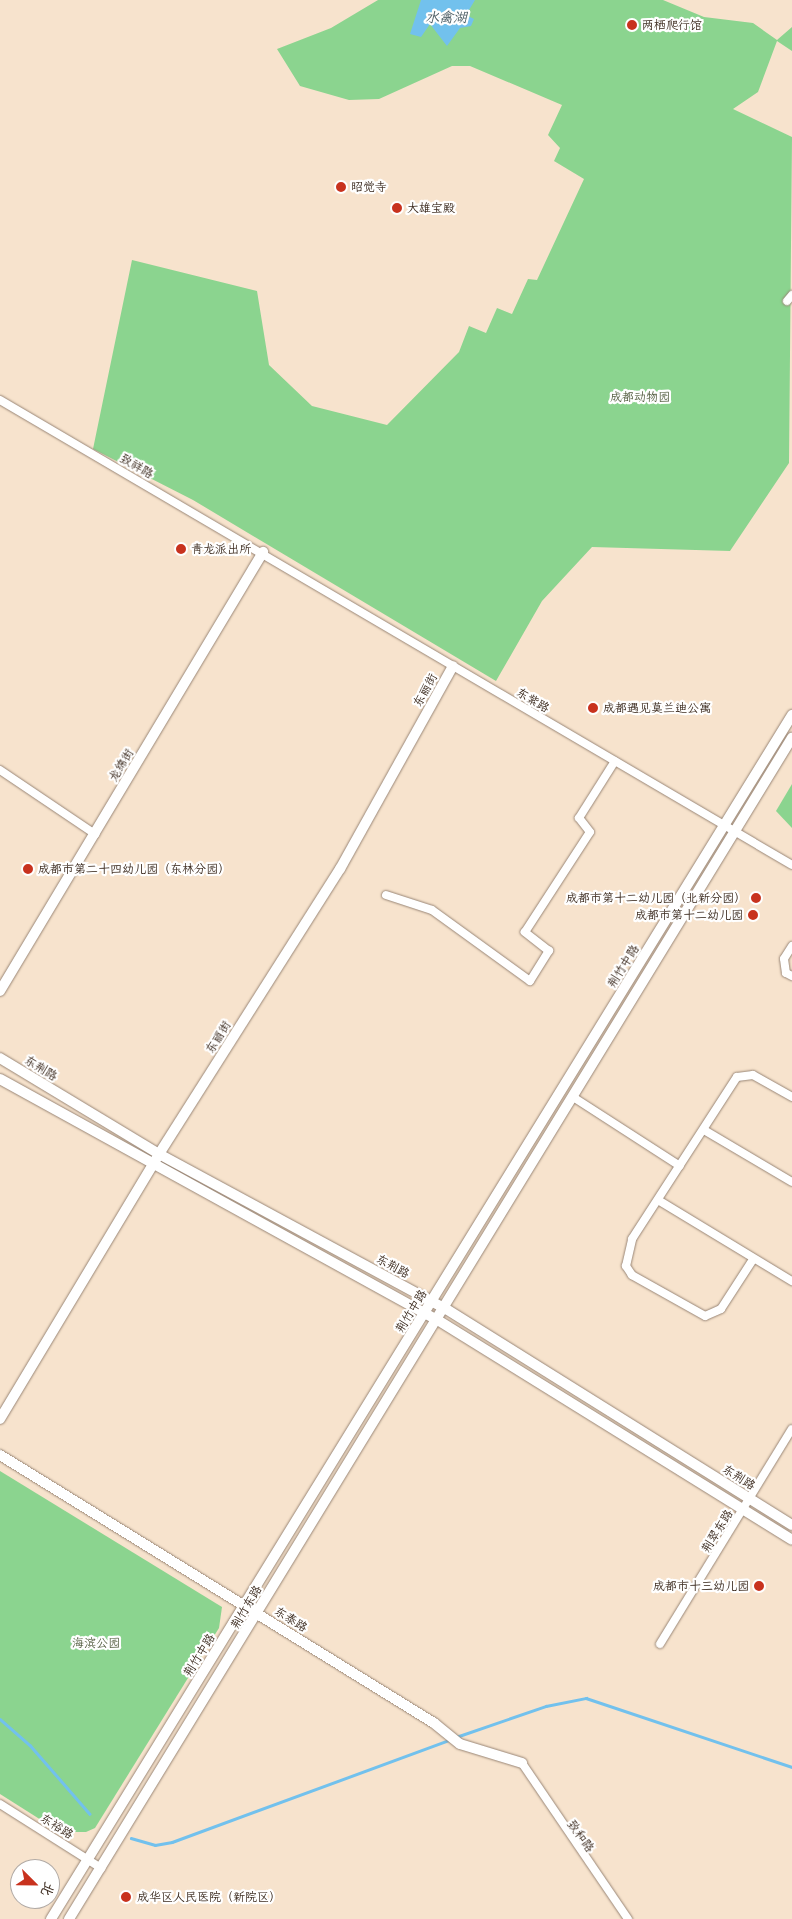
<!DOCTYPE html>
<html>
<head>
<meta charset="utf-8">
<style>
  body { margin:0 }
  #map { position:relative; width:792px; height:1919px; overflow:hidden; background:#f7e3cd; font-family:Mali,"LXGW WenKai TC",sans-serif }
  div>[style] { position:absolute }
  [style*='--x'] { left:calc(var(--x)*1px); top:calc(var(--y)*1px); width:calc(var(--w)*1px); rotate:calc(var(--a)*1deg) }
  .green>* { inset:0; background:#8bd48f }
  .water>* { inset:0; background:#72c1ed }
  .stream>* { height:2.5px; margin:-1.25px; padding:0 1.25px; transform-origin:1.25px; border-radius:1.25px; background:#72c1ed }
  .roads { filter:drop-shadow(0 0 1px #998676) drop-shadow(0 0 1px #998676) }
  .street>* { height:8px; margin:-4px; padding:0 4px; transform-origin:4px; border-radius:4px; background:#fff }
  .secondary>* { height:10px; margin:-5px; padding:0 5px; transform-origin:5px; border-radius:5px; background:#fff }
  .dots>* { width:14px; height:14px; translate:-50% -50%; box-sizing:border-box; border:2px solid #fff; border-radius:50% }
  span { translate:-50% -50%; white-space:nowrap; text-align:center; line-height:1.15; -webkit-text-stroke:4.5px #fff; paint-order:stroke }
  .poi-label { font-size:12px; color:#3b2a1e }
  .left { translate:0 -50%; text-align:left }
  .right { translate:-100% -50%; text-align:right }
  .park-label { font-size:12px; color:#535d40 }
  .street-label { font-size:12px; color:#3b2a1e }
  .water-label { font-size:14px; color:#4e5f66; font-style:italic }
  .north { position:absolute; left:10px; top:1859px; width:50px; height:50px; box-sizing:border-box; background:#fff; border:1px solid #b1aaa5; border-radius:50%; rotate:113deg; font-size:14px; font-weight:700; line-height:20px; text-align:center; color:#3b2a1e }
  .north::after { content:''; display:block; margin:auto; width:18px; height:22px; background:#c8321e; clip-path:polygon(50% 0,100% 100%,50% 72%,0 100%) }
</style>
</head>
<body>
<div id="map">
  <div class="green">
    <div style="clip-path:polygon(378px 0,663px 0,704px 17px,753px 23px,777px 40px,792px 27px,792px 51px,777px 41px,758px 92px,733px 109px,792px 137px,789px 463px,730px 551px,592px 547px,542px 601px,496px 681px,193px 500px,93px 449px,132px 260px,257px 291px,269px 365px,312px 406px,387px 425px,459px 352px,469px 326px,486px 333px,497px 308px,512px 314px,528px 279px,537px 280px,584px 179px,554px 161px,560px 148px,548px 135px,562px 105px,470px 66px,452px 66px,379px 99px,349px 100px,300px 86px,277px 49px,331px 28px)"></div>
    <div style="clip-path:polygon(792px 784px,792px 828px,776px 811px)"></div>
    <div style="clip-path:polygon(0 1471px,222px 1607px,219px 1628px,95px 1828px,86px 1832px,60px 1832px,0 1794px)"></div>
  </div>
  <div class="water">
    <div style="clip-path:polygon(421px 0,475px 0,466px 15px,474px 19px,471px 26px,460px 28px,447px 46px,430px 24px,421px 37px,410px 34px)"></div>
  </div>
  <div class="stream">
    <div style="--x:0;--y:1719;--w:40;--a:41"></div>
    <div style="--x:30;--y:1745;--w:91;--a:49"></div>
    <div style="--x:456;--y:1737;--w:95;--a:-19"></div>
    <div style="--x:546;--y:1706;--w:41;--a:-11.3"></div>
    <div style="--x:586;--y:1698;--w:217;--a:18.5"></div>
    <div style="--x:131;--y:1838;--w:25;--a:16"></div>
    <div style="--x:155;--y:1845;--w:17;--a:-10"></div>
    <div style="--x:172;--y:1842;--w:295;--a:-20.2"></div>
  </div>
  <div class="roads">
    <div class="street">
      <div style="--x:787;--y:301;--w:8;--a:-50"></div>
      <div style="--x:0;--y:400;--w:918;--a:30.42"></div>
      <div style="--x:0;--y:770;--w:115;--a:34"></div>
      <div style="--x:386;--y:895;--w:48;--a:18.1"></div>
      <div style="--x:432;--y:910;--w:121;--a:35.9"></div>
      <div style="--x:530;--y:981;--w:36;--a:-58"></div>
      <div style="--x:549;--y:951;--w:31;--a:-142"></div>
      <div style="--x:525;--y:932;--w:119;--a:-57"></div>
      <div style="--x:590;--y:832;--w:18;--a:-128"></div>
      <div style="--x:579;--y:818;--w:67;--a:-57.7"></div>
      <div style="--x:792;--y:946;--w:15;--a:122"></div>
      <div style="--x:784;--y:959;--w:14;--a:82"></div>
      <div style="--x:786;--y:973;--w:7;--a:27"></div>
      <div style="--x:573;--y:1097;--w:127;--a:32.8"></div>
      <div style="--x:704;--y:1130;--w:102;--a:30.6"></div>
      <div style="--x:658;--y:1200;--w:157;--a:31.2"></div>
      <div style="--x:752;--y:1261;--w:57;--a:122.9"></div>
      <div style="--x:721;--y:1309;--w:17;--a:156"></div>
      <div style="--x:705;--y:1316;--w:84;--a:-150.7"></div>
      <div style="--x:632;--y:1275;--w:11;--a:-124"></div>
      <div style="--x:626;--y:1266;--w:28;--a:-77"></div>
      <div style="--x:632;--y:1239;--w:193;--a:-57.1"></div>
      <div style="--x:737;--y:1077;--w:16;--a:-7"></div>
      <div style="--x:753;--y:1075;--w:45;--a:29.4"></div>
      <div style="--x:660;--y:1644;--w:252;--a:-58.5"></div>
      <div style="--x:522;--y:1763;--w:189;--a:55.8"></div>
      <div style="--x:0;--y:1804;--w:120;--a:32.4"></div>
    </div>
    <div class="secondary">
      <div style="--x:0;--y:991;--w:512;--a:-59.07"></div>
      <div style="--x:0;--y:1058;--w:186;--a:31.1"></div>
      <div style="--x:159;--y:1154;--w:326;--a:28.4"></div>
      <div style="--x:446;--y:1309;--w:408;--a:32"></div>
      <div style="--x:0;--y:1079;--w:501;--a:28.87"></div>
      <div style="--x:439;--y:1321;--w:415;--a:31.8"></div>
      <div style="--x:0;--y:1419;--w:309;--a:-59"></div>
      <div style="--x:159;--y:1154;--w:338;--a:-57.6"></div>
      <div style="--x:340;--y:869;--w:232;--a:-60.9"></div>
      <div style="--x:0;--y:1455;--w:510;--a:31.7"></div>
      <div style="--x:434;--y:1723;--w:33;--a:39"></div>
      <div style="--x:460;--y:1744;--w:65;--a:17"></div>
      <div style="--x:51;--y:1919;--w:1414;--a:-58.39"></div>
      <div style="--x:69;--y:1919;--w:1385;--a:-58.53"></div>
    </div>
  </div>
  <div class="dots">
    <div style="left:632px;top:25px;background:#c8321e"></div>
    <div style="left:341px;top:187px;background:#c8321e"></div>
    <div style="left:397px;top:208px;background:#c8321e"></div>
    <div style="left:181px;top:549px;background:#c8321e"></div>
    <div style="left:593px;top:708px;background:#c8321e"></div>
    <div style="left:28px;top:869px;background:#c8321e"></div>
    <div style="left:756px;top:898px;background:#c8321e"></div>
    <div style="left:753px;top:915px;background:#c8321e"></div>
    <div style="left:759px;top:1586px;background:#c8321e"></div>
    <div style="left:126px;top:1897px;background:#c8321e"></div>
  </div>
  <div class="poi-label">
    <span class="left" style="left:642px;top:25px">两栖爬行馆</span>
    <span class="left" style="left:351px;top:187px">昭觉寺</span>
    <span class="left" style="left:407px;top:208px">大雄宝殿</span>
    <span class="left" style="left:191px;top:549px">青龙派出所</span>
    <span class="left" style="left:603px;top:708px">成都遇见莫兰迪公寓</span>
    <span class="left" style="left:38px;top:869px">成都市第二十四幼儿园（东林分园）</span>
    <span class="right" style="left:746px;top:898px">成都市第十二幼儿园（北新分园）</span>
    <span class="right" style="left:743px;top:915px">成都市第十二幼儿园</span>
    <span class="right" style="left:749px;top:1586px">成都市十三幼儿园</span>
    <span class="left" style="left:137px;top:1897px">成华区人民医院（新院区）</span>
  </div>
  <div class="park-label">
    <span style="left:640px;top:397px">成都动物园</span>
    <span style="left:96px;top:1643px">海滨公园</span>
  </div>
  <div class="street-label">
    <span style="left:137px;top:466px;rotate:30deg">致祥路</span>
    <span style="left:425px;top:690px;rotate:-61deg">东丽街</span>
    <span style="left:533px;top:700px;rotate:31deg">东紫路</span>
    <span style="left:121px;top:765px;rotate:-59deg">龙绵街</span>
    <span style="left:623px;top:966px;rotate:-58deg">荆竹中路</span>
    <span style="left:218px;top:1037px;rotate:-58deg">东丽街</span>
    <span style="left:41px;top:1068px;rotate:31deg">东荆路</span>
    <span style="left:393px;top:1266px;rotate:28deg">东荆路</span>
    <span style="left:411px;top:1311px;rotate:-58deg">荆竹中路</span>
    <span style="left:739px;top:1477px;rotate:32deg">东荆路</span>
    <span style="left:717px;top:1531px;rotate:-58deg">荆翠东路</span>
    <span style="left:246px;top:1607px;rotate:-59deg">荆竹东路</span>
    <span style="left:291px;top:1619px;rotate:32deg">东泰路</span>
    <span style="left:199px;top:1655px;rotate:-58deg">荆竹中路</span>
    <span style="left:57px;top:1826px;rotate:32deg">东裕路</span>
    <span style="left:581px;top:1836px;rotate:54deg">致和路</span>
  </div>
  <div class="water-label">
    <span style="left:446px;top:17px">水禽湖</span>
  </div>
  <div class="north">北</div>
</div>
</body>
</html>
